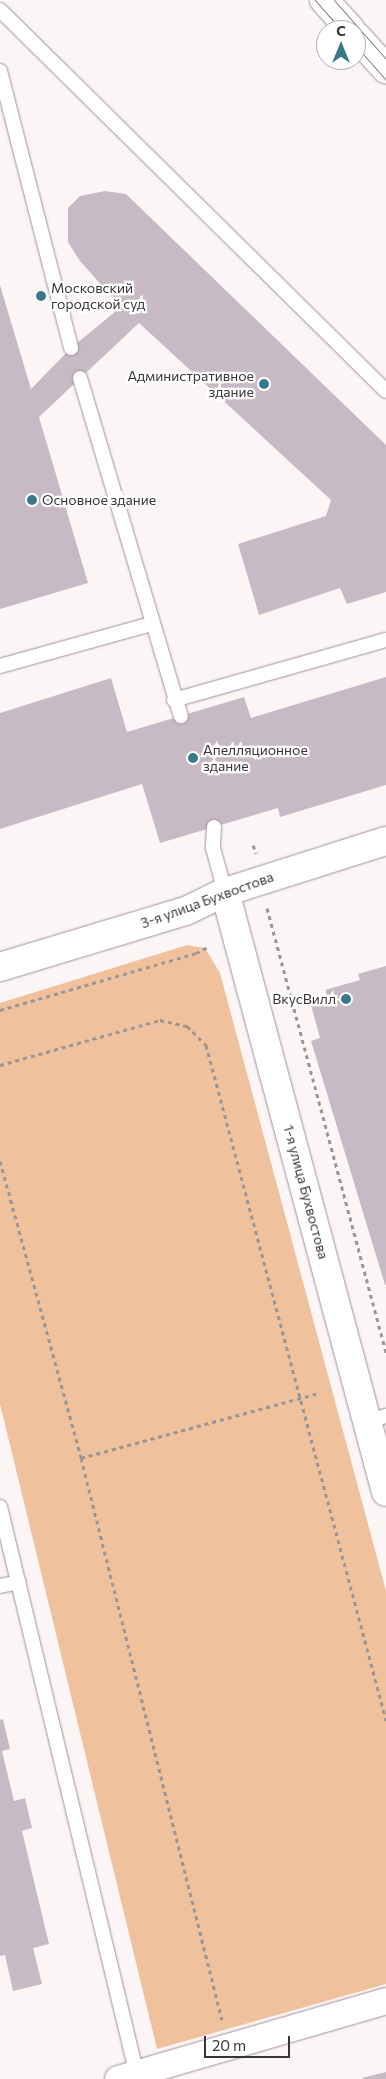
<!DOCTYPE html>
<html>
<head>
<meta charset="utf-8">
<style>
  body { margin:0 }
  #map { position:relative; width:386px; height:2079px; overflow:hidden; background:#fcf5f6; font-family:Commissioner,sans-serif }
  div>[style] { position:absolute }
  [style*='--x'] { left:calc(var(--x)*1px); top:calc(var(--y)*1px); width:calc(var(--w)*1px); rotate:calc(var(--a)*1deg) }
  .green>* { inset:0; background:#efc29d }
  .building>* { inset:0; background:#c8bac5 }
  .path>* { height:3px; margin-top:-1.5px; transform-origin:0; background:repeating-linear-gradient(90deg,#9c9596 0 4px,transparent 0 8px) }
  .roads { filter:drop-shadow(0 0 1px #a39195) drop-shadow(0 0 1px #a39195) }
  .service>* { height:14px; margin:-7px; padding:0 7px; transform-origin:7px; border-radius:7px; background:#fff }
  .minor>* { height:26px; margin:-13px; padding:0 13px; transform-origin:13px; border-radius:13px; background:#fff }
  .tertiary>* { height:28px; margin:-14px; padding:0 14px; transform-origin:14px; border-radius:14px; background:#fff }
  .secondary>* { height:28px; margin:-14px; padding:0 14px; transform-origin:14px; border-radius:14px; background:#fff }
  .tram>* { height:1px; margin:-0.5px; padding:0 0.5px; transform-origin:0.5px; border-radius:0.5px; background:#797173 }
  .dots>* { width:14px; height:14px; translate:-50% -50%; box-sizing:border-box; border:2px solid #fff; border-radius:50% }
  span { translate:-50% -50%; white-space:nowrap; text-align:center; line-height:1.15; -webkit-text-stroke:4.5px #fff; paint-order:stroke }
  .poi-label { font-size:14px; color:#3b3335 }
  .left { translate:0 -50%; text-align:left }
  .right { translate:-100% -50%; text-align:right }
  .street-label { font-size:14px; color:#3b3335 }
  .north { position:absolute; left:316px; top:20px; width:50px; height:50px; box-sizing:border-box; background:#fff; border:1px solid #b1adae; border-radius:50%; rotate:0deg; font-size:14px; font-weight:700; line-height:20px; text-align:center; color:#3b3335 }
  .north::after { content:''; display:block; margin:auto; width:18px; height:22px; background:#37798a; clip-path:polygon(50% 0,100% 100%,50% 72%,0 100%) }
  .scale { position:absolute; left:204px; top:2036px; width:86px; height:22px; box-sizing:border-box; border:2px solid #3b3335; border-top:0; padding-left:6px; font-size:15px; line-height:18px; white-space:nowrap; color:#3b3335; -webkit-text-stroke:4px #fff; paint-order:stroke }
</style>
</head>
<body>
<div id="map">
  <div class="green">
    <div style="clip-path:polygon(187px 945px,205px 948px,220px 973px,386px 1591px,386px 1984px,157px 2049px,0 1404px,0 1003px)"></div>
  </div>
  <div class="building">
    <div style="clip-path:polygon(105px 191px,126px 194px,386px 445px,386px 592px,347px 604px,340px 588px,259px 615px,238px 544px,326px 516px,331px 500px,139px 323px,39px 417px,88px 583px,0 609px,0 285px,31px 389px,71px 348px,121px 307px,80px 261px,68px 242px,68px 208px,80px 196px)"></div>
    <div style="clip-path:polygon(386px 677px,386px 785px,280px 817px,278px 808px,160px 843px,142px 784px,0 829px,0 713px,111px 678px,127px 732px,244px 697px,251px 718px)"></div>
    <div style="clip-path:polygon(386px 966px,386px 1285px,385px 1285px,311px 1041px,320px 1038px,311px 1005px,328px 1000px,325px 990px,360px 980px,358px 974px)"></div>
    <div style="clip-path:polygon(3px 1719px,10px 1749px,2px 1751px,14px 1801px,25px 1798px,32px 1828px,22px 1831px,49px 1944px,33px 1948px,42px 1984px,13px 1991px,5px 1955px,0 1956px,0 1720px)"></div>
    <div style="clip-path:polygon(386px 2072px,386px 2079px,363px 2079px,362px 2078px)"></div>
  </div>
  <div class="path">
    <div style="--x:253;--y:845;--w:9;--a:69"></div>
    <div style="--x:267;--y:908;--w:460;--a:75"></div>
    <div style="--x:0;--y:1010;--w:204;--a:-16.2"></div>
    <div style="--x:196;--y:953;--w:16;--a:-27"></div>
    <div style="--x:0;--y:1065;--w:166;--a:-15.7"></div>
    <div style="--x:160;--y:1020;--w:28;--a:13"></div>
    <div style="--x:187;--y:1026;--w:27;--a:45"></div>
    <div style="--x:206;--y:1045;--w:699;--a:75.07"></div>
    <div style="--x:0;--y:1161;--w:308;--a:74.7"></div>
    <div style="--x:81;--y:1458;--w:579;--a:75.92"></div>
    <div style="--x:81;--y:1458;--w:246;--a:-15.3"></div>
  </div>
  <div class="roads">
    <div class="service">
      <div style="--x:0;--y:10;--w:542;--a:44.63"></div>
      <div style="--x:0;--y:71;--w:286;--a:75.6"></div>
      <div style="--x:80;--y:378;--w:353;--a:73.4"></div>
      <div style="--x:0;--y:666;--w:157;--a:-15.5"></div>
      <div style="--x:174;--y:700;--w:220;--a:-15.8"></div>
      <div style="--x:214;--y:827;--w:21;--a:93"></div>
      <div style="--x:213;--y:848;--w:46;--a:74.7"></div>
      <div style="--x:367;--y:1422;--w:20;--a:-18"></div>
      <div style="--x:0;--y:1507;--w:588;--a:76.44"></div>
      <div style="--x:0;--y:1586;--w:19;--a:-12"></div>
    </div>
    <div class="minor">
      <div style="--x:118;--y:2079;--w:279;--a:-16.2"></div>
    </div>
    <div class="tertiary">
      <div style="--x:225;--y:892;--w:621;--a:74.98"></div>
      <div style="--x:0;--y:967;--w:194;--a:-16.8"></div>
      <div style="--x:186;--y:911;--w:43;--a:-26"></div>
      <div style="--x:225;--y:892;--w:169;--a:-17.6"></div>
    </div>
    <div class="secondary">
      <div style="--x:324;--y:0;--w:40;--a:48"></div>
      <div style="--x:356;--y:36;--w:45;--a:47.7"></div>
    </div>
  </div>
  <div class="tram">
    <div style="--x:315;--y:0;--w:40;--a:49"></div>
    <div style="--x:334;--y:0;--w:79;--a:48.6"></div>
    <div style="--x:356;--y:46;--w:45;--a:48.6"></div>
  </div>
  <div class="dots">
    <div style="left:41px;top:296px;background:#37798a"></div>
    <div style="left:264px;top:384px;background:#37798a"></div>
    <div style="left:32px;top:500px;background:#37798a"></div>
    <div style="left:193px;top:758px;background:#37798a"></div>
    <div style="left:346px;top:999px;background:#37798a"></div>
  </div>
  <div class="poi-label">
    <span class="left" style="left:51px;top:296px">Московский<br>городской суд</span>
    <span class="right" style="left:254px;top:384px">Административное<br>здание</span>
    <span class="left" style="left:42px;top:500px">Основное здание</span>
    <span class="left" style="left:203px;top:758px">Апелляционное<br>здание</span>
    <span class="right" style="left:336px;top:999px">ВкусВилл</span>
  </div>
  <div class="street-label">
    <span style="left:207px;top:900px;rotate:-20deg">3-я улица Бухвостова</span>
    <span style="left:306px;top:1192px;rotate:75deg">1-я улица Бухвостова</span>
  </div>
  <div class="north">С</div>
  <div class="scale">20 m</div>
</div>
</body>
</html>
